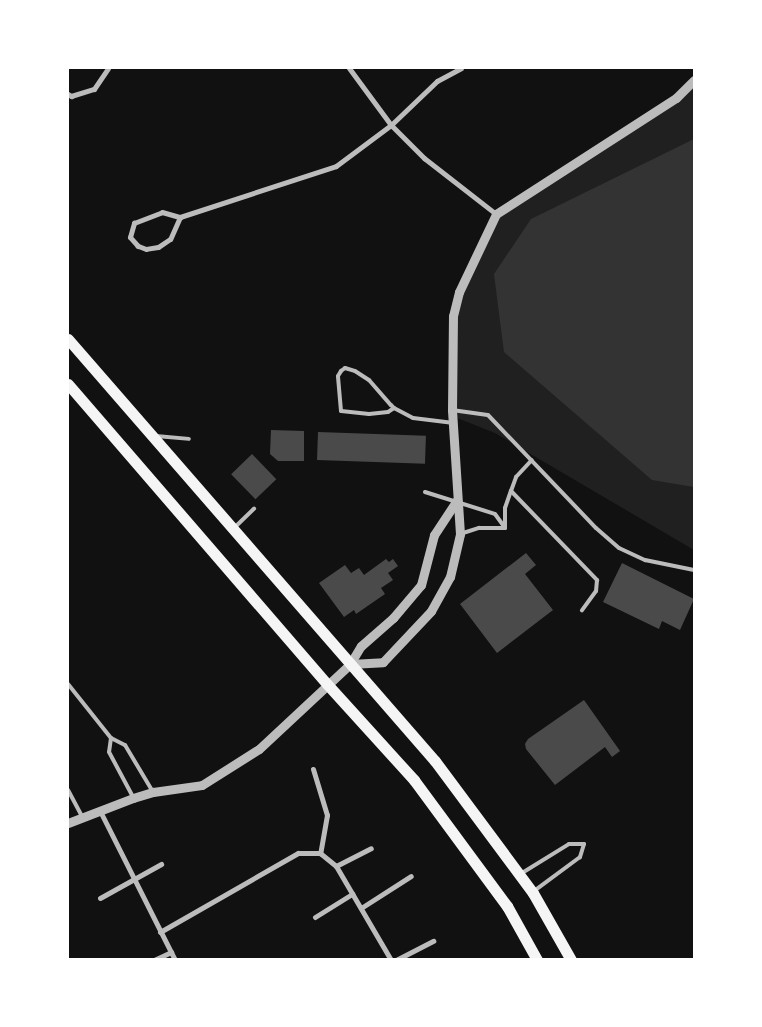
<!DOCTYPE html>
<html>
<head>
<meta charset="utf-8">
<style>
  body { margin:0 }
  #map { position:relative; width:762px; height:1027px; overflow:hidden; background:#111; font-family:"Playfair Display",serif }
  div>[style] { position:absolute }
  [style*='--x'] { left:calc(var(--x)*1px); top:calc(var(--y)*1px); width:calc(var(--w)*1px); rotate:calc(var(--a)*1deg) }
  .green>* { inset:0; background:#202020 }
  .water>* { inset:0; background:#333 }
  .building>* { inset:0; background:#4a4a4a; transform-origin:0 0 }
  .service>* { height:4px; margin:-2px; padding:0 2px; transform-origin:2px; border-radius:2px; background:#bcbcbc }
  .minor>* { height:5px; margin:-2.5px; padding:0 2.5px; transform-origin:2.5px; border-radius:2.5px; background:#bcbcbc }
  .tertiary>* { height:9px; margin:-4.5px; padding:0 4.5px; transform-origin:4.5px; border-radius:4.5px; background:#bcbcbc }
  .primary>* { height:11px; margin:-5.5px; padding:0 5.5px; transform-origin:5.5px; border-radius:5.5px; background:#f5f5f5 }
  span { translate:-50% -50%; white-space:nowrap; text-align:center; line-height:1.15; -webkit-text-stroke:4px #fff; paint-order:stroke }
  .frame { position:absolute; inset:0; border:69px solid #fff; pointer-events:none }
</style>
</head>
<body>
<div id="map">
  <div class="green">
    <div style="clip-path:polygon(694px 80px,694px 550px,495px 433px,452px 416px,453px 316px,496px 214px,676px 98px)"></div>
  </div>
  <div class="water">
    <div style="clip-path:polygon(694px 139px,694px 487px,652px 480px,504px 352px,494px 274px,531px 219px)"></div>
  </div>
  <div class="building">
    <div style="clip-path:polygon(271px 430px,304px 431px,304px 461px,278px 461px,270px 454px)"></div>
    <div style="left:318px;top:432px;width:108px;height:28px;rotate:2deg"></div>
    <div style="left:252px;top:454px;width:35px;height:29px;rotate:46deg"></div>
    <div style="clip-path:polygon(526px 553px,536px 565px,525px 574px,553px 610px,497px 653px,460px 604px)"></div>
    <div style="clip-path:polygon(386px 559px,389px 562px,393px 559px,398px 566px,388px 573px,393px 580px,381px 588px,385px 594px,356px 614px,354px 610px,344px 617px,319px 583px,345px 565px,351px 573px,359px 568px,364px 575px)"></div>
    <div style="clip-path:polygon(622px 563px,694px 599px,680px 630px,662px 621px,659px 629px,603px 602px)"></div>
    <div style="clip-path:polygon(584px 700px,620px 751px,612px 757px,605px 747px,555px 785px,526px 749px,525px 744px,528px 739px)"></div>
  </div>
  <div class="service">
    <div style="--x:394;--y:408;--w:7;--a:146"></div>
    <div style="--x:388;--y:412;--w:19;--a:174"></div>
    <div style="--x:369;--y:414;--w:28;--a:-174"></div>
    <div style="--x:341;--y:411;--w:35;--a:-95"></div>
    <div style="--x:338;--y:376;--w:6;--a:-59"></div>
    <div style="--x:341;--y:371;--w:5;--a:-37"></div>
    <div style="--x:345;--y:368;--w:10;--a:17"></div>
    <div style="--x:355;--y:371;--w:17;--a:33"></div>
    <div style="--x:369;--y:380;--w:33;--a:49"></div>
    <div style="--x:391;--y:405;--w:4;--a:45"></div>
    <div style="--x:394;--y:408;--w:21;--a:28"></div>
    <div style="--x:413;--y:418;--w:39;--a:7"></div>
    <div style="--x:452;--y:410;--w:36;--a:8"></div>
    <div style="--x:488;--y:415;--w:156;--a:46.3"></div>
    <div style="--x:596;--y:528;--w:30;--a:41"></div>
    <div style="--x:619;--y:548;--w:29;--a:25"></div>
    <div style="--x:645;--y:560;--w:50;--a:11.5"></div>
    <div style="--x:156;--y:436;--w:33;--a:5"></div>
    <div style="--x:511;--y:491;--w:15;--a:-70"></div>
    <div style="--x:516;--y:477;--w:23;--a:-47"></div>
    <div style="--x:425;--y:492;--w:73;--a:17.4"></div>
    <div style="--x:495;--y:514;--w:17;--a:54"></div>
    <div style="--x:234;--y:528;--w:28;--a:-44"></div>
    <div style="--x:505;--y:528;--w:20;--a:-90"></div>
    <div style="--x:505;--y:508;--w:18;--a:-71"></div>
    <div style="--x:511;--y:491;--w:124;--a:46"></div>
    <div style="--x:597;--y:580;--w:11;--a:95"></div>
    <div style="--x:596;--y:591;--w:24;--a:126"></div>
    <div style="--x:460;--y:534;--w:20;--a:-18"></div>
    <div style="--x:479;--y:528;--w:26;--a:0"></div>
    <div style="--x:68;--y:684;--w:69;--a:51.5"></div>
    <div style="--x:111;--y:738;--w:16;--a:27"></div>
    <div style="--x:125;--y:745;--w:55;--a:59.2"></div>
    <div style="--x:111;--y:738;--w:14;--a:98"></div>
    <div style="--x:109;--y:752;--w:51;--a:61.9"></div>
    <div style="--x:68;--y:790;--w:30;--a:62"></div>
    <div style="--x:522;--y:873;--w:55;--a:-31.7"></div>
    <div style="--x:569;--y:844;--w:15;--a:0"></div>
    <div style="--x:584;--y:844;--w:14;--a:107"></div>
    <div style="--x:580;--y:857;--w:57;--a:143.5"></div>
  </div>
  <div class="minor">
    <div style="--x:349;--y:68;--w:71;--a:53.6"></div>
    <div style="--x:391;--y:125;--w:47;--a:45"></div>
    <div style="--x:424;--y:158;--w:91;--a:37.9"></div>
    <div style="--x:68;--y:94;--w:4;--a:34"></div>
    <div style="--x:71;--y:96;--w:24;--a:-17"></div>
    <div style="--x:94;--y:89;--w:25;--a:-56"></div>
    <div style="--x:180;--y:217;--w:24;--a:114"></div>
    <div style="--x:170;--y:239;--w:14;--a:146"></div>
    <div style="--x:158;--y:247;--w:12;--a:171"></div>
    <div style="--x:146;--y:249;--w:9;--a:-159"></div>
    <div style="--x:138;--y:246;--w:12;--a:-132"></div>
    <div style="--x:130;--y:237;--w:15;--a:-74"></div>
    <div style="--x:134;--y:223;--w:30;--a:-21"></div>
    <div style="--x:162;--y:212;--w:19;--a:16"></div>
    <div style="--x:180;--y:217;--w:164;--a:-18.1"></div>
    <div style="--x:336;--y:166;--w:69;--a:-36.7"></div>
    <div style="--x:391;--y:125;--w:64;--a:-43.7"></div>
    <div style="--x:437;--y:81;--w:27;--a:-28"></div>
    <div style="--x:313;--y:769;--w:48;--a:73.1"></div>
    <div style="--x:327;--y:815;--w:39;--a:100"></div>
    <div style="--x:100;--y:811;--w:167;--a:63.3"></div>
    <div style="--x:336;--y:866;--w:39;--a:-27"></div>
    <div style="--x:100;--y:898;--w:70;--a:-29.1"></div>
    <div style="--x:361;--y:908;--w:59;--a:-32.6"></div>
    <div style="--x:315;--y:917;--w:44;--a:-31.9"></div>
    <div style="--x:160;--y:932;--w:159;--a:-29.8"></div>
    <div style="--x:298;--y:853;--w:22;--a:0"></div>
    <div style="--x:320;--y:853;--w:21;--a:39"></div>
    <div style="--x:336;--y:866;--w:109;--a:59.7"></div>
    <div style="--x:154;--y:960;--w:19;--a:-25"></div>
    <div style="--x:396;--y:960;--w:42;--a:-27.2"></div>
  </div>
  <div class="tertiary">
    <div style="--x:350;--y:664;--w:33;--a:-3"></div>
    <div style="--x:383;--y:662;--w:70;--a:-46.7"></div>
    <div style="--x:431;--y:611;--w:39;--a:-61"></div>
    <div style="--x:450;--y:577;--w:44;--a:-76.9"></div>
    <div style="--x:460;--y:534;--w:124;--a:-93.7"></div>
    <div style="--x:452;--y:410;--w:94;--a:-89.4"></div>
    <div style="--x:453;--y:316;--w:25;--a:-76"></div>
    <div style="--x:459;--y:292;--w:86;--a:-64.6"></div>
    <div style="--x:496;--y:214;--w:214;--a:-32.8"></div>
    <div style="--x:676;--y:98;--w:25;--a:-45"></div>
    <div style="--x:68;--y:823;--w:70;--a:-21"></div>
    <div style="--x:133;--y:798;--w:21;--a:-17"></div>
    <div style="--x:153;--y:792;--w:49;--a:-8.1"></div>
    <div style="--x:202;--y:785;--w:67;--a:-32.3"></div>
    <div style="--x:259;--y:749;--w:125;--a:-43"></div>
    <div style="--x:350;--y:664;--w:21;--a:-59"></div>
    <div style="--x:361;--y:646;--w:43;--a:-41.2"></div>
    <div style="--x:393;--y:618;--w:43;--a:-49.7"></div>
    <div style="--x:421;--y:585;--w:52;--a:-75.4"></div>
    <div style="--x:434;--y:535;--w:42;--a:-56.7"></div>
  </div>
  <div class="primary">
    <div style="--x:68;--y:339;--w:559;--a:48.99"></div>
    <div style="--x:435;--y:761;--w:164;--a:53.4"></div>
    <div style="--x:533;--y:893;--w:77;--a:60.4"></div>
    <div style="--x:68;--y:384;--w:396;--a:49.2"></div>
    <div style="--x:327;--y:684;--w:130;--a:47.8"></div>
    <div style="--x:414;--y:780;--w:157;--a:53.6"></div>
    <div style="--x:507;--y:906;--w:62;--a:60.9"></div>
  </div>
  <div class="frame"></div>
</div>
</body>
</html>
